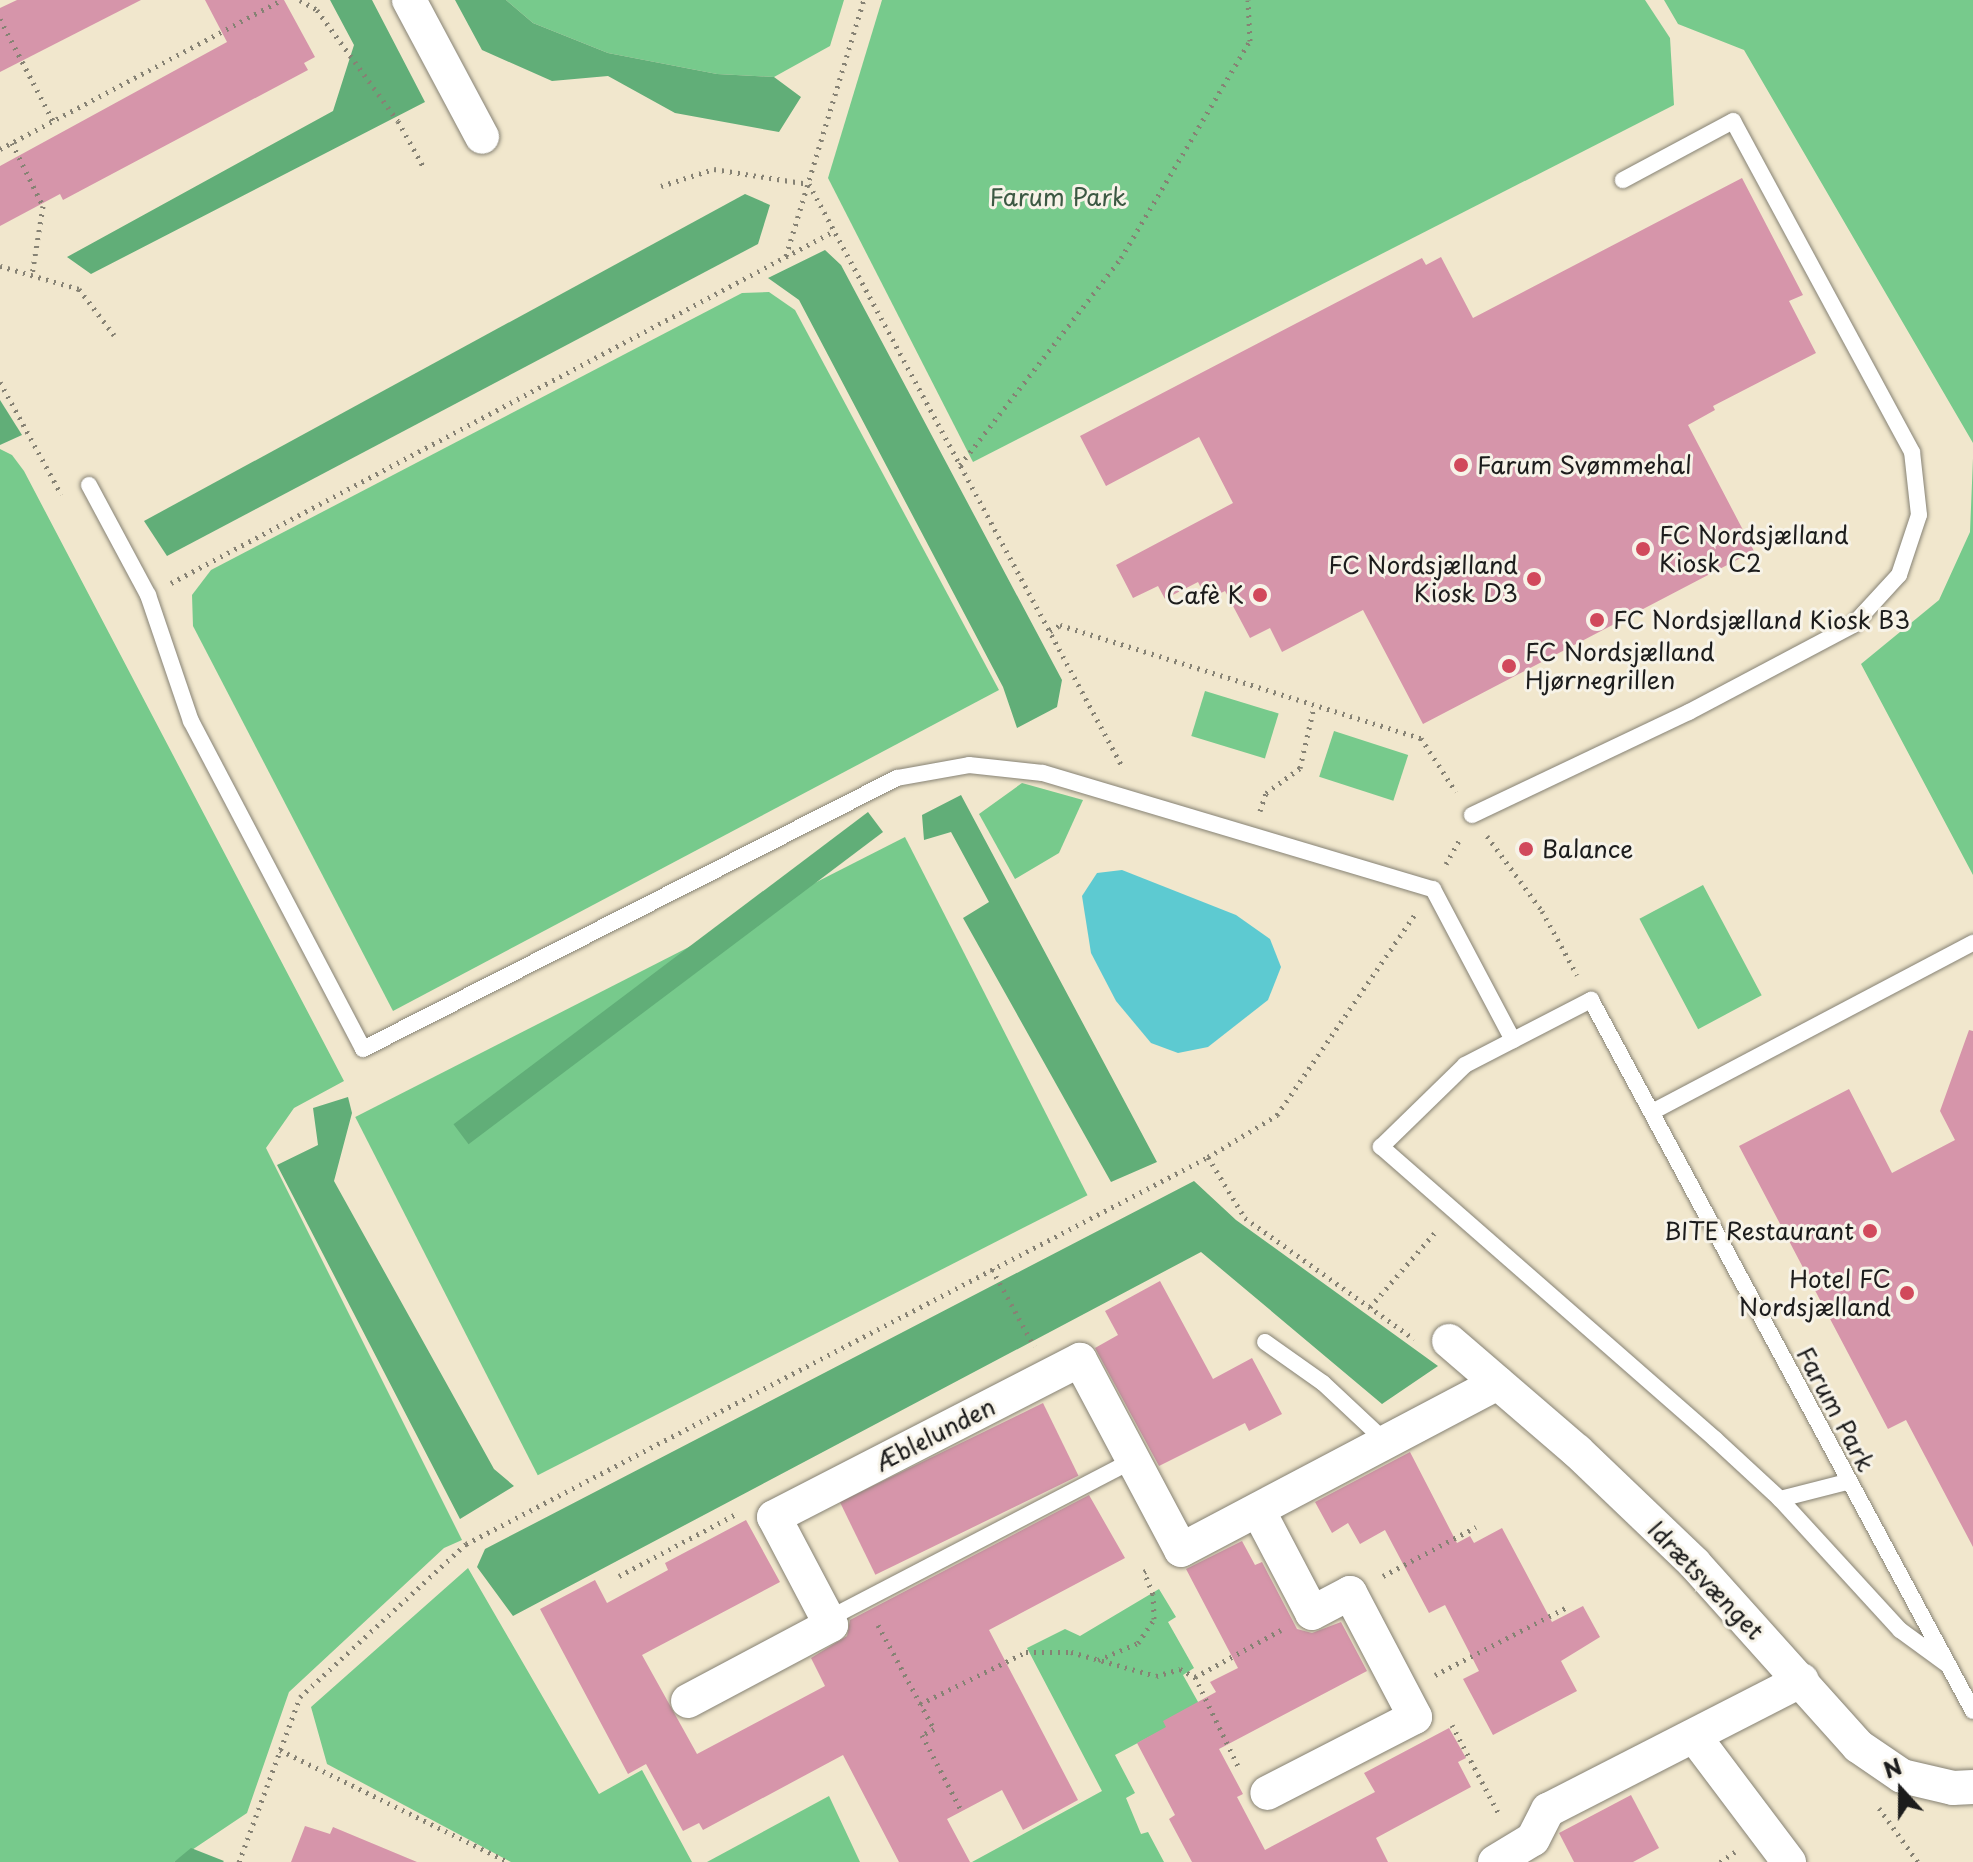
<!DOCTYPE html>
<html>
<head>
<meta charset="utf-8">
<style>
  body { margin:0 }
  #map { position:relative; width:1973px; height:1862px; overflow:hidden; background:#f1e7cd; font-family:"Playpen Sans",sans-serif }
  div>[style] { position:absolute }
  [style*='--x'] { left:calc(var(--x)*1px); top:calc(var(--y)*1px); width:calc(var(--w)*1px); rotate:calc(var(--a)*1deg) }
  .green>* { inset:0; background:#77ca8c; transform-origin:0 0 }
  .forest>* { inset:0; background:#61ae78; transform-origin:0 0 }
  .water>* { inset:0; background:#5dcad1 }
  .building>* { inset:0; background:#d695aa; transform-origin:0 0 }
  .path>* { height:5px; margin-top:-2.5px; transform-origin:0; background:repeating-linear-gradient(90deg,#868274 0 2px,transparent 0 8px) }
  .roads { filter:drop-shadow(0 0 2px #868274) drop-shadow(0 0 2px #868274) }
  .lane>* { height:16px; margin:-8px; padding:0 8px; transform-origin:8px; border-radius:8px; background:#fff }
  .street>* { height:34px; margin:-17px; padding:0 17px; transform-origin:17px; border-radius:17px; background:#fff }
  .dots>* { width:22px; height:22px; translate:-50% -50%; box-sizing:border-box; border:4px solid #f7f3e8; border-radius:50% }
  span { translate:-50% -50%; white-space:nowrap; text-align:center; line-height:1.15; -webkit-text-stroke:6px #f7f3e8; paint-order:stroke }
  .park-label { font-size:24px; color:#3c5943 }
  .poi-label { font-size:24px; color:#1c1c1c }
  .left { translate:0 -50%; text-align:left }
  .right { translate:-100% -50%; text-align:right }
  .street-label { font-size:24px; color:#1c1c1c }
  .north { position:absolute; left:1861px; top:1750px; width:80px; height:80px; -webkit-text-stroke:6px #f7f3e8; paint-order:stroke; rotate:339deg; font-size:22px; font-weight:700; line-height:32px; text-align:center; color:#1c1c1c }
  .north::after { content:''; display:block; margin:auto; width:28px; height:36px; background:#1c1c1c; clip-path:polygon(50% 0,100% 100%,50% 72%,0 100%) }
</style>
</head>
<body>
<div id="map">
  <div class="green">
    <div style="clip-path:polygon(506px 0,844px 0,830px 46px,774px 77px,717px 74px,608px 53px,533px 23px)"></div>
    <div style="clip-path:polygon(882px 0,1645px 0,1670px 38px,1674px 105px,973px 462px,828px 178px)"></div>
    <div style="clip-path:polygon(1664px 0,1973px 0,1973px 443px,1744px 50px,1678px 24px)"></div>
    <div style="clip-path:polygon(769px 292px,795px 310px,999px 690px,393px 1011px,193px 626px,192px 595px,211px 570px,742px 293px)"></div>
    <div style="clip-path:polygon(0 449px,12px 455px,24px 471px,344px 1081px,294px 1108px,266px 1148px,462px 1540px,444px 1548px,289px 1692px,247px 1813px,174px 1862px,0 1862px)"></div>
    <div style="clip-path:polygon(1973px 458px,1973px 875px,1861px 664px,1939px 600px,1970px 532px)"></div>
    <div style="left:1205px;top:691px;width:77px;height:47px;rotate:17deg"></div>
    <div style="left:1334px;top:731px;width:78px;height:48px;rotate:18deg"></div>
    <div style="clip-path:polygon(1022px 783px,1083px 800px,1059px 853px,1015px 879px,979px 814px)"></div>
    <div style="left:905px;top:837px;width:402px;height:617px;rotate:63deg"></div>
    <div style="left:1703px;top:885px;width:125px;height:72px;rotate:62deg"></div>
    <div style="clip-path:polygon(468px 1568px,599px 1794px,642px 1770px,692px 1862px,511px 1862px,327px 1764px,311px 1707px)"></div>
    <div style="clip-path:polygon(1159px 1589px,1176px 1617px,1168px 1622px,1194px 1668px,1183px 1675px,1202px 1709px,1115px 1755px,1135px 1793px,1126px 1798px,1141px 1834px,1148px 1832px,1164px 1862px,972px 1862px,1102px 1791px,1027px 1648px,1065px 1629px,1080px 1636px)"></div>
    <div style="clip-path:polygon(829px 1796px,860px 1862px,707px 1862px)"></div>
  </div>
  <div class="forest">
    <div style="clip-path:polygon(330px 0,372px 0,425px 102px,91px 274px,67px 257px,333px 111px,354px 45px)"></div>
    <div style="clip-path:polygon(455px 0,506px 0,533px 23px,608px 53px,717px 74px,774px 77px,801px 97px,779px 132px,675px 113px,608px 76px,552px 81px,482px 50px)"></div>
    <div style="clip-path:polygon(745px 194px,770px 205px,758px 244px,167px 556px,144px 521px)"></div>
    <div style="clip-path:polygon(825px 250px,841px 265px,1062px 680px,1057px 707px,1017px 728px,1003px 687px,799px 300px,768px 278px)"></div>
    <div style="clip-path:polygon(0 400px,22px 435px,0 445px)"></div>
    <div style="clip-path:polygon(961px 795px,1157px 1162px,1111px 1182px,963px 918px,989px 902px,951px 832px,924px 840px,922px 815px)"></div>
    <div style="left:868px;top:812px;width:25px;height:519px;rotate:53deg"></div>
    <div style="clip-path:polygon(348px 1097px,352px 1113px,334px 1181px,494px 1469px,514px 1486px,460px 1519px,277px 1165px,318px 1145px,313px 1108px)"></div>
    <div style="clip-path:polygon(1194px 1181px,1236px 1220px,1438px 1366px,1382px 1404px,1201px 1252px,513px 1616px,477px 1567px,485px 1549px)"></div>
    <div style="clip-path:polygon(191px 1848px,224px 1861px,223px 1862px,174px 1862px)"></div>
  </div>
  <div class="water">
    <div style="clip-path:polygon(1122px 870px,1236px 915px,1270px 939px,1281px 967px,1268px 1000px,1208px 1047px,1178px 1053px,1151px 1043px,1116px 1001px,1091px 953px,1082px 896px,1097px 873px)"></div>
  </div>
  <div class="building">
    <div style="clip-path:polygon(17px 0,141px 0,0 72px,0 8px)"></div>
    <div style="clip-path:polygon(205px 0,284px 0,315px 57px,304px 63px,308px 70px,63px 200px,60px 194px,0 226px,0 166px,227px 42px)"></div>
    <div style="clip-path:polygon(1742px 178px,1803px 295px,1789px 301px,1816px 353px,1713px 406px,1715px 410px,1688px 425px,1754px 551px,1423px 724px,1363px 610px,1282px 652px,1270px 628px,1250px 638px,1225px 591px,1207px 600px,1198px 582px,1165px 599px,1158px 586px,1133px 598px,1116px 565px,1233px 503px,1199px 437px,1106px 486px,1080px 436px,1422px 258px,1426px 265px,1441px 257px,1473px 318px)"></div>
    <div style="clip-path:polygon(1969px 1030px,1973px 1031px,1973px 1547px,1906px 1420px,1888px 1429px,1739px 1146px,1849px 1089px,1892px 1173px,1955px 1140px,1940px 1111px)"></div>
    <div style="clip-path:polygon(1160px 1281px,1213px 1379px,1252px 1358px,1282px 1414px,1249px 1431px,1245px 1423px,1159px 1466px,1095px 1348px,1118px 1335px,1105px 1311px)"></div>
    <div style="left:1043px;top:1403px;width:81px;height:226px;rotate:64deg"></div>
    <div style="clip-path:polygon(1410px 1452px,1457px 1543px,1470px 1536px,1474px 1543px,1502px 1528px,1552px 1622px,1583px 1606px,1600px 1637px,1561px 1661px,1577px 1691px,1493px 1735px,1463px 1679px,1479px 1671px,1445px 1605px,1429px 1613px,1385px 1530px,1360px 1544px,1348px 1523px,1332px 1533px,1315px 1502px)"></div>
    <div style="clip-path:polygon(1089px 1495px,1125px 1558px,989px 1630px,1078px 1800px,1023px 1830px,1002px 1790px,947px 1819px,970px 1862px,899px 1862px,843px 1755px,703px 1830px,699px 1823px,683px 1831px,646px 1764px,628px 1774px,540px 1609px,595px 1580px,607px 1603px,668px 1570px,665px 1563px,746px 1520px,780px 1582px,642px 1655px,697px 1754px,825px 1686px,811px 1658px,847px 1636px,850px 1620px)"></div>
    <div style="clip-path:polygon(1242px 1541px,1255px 1565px,1262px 1562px,1297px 1629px,1312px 1633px,1341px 1622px,1367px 1671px,1219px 1749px,1243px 1794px,1237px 1797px,1265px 1850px,1375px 1792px,1364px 1773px,1449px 1728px,1466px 1758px,1458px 1762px,1471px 1787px,1376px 1838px,1388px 1862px,1192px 1862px,1169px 1819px,1175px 1815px,1137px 1743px,1166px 1727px,1163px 1721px,1216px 1692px,1210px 1682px,1238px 1668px,1186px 1569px)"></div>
    <div style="clip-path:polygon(1631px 1795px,1659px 1848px,1633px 1862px,1574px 1862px,1559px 1833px)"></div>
    <div style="clip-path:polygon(305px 1826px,330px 1834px,333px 1827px,417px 1862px,291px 1862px)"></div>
  </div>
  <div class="path">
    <div style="--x:300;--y:0;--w:20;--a:30"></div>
    <div style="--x:317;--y:10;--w:137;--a:53.9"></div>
    <div style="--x:398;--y:121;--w:54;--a:61"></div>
    <div style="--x:0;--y:19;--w:115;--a:62.5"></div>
    <div style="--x:12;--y:143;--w:70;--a:63.8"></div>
    <div style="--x:43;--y:206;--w:70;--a:99.1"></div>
    <div style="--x:0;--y:149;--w:318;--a:-27.9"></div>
    <div style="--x:661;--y:186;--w:56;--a:-17.8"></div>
    <div style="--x:714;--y:169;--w:96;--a:9"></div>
    <div style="--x:809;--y:184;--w:663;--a:61.73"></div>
    <div style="--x:786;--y:256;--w:268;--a:-73.1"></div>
    <div style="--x:0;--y:266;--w:82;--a:16.2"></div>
    <div style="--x:79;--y:289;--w:58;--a:52.7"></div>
    <div style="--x:0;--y:382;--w:128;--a:61.4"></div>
    <div style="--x:960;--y:465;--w:262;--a:-52.1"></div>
    <div style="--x:1121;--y:258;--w:252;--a:-59.3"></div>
    <div style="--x:1250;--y:41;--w:41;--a:-92.8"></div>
    <div style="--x:171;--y:583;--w:751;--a:-27.96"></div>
    <div style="--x:1050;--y:631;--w:12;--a:-31"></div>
    <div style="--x:1060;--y:625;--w:378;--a:17.4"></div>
    <div style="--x:1421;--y:738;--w:64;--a:57.1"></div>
    <div style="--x:1260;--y:811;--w:19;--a:-72"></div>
    <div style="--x:1266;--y:793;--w:42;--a:-36.3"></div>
    <div style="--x:1300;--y:768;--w:63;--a:-77.1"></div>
    <div style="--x:1487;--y:836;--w:93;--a:53.7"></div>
    <div style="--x:1542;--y:911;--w:73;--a:61.3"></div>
    <div style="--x:1446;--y:864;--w:31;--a:-61"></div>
    <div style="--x:1208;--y:1157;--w:71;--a:58.8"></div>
    <div style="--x:1245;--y:1218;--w:208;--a:35.6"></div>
    <div style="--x:992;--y:1269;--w:88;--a:61.4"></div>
    <div style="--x:1370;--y:1307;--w:102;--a:-49"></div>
    <div style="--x:619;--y:1576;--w:135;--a:-27.9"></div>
    <div style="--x:1383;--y:1576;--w:105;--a:-27.8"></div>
    <div style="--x:878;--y:1625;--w:118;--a:61.7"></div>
    <div style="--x:934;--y:1729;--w:13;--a:153"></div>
    <div style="--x:922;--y:1735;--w:87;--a:62.5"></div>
    <div style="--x:1098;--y:1660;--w:43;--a:-23"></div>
    <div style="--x:1138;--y:1643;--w:29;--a:-56"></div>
    <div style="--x:1154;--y:1619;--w:25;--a:-92"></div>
    <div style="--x:1153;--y:1594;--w:24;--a:-112"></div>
    <div style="--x:1144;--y:1572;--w:6;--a:-31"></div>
    <div style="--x:1435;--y:1675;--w:151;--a:-27.2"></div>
    <div style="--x:1195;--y:1677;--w:103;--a:64.2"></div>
    <div style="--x:920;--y:1704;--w:118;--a:-26.1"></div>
    <div style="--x:1026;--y:1652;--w:45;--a:0"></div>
    <div style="--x:1071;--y:1652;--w:88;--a:15.8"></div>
    <div style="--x:1156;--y:1676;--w:25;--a:-16"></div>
    <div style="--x:1180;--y:1669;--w:17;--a:28"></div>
    <div style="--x:1195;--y:1677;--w:98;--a:-28.7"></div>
    <div style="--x:1452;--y:1725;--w:103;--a:62.2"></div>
    <div style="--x:280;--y:1750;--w:255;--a:26.1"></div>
    <div style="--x:1879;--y:1808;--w:67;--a:54.2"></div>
    <div style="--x:239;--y:1862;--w:176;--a:-69.7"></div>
    <div style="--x:300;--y:1697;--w:226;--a:-42.7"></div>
    <div style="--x:466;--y:1544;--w:837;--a:-27.54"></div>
    <div style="--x:1208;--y:1157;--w:81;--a:-31.3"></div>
    <div style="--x:1277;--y:1115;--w:245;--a:-55.5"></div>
    <div style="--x:1720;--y:1862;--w:18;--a:-34"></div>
  </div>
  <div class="roads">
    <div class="lane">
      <div style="--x:89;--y:485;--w:125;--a:61.8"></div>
      <div style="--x:148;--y:595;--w:133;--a:71.2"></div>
      <div style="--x:191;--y:721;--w:370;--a:62.3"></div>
      <div style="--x:363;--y:1049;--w:599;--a:-26.91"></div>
      <div style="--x:897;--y:778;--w:73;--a:-10.2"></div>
      <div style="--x:969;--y:765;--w:74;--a:6.2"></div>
      <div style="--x:1043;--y:773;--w:407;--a:16.6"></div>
      <div style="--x:1433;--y:889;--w:171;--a:62.1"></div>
      <div style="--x:1472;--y:815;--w:240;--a:-25.4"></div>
      <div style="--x:1689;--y:712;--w:186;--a:-27.9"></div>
      <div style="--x:1853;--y:625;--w:68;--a:-47.4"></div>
      <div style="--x:1899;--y:575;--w:63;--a:-71.6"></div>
      <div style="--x:1919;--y:515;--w:63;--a:-96.3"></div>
      <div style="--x:1912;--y:452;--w:376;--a:-118.4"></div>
      <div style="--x:1733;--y:121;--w:125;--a:151.8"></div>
      <div style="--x:1652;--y:1112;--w:363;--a:-27.8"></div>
      <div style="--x:1265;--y:1342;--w:71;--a:35.3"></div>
      <div style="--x:1323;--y:1383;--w:86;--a:43.1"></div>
      <div style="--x:1780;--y:1499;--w:69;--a:-14.2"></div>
      <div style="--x:828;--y:1619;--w:344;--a:-27.5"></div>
      <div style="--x:1948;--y:1665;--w:59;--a:-143.9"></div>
      <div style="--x:1900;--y:1630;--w:178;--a:-132.5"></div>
      <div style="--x:1780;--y:1499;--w:88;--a:-137.3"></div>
      <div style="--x:1715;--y:1439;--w:444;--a:-138.8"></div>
      <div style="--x:1381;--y:1147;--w:117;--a:-44.3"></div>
      <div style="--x:1465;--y:1065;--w:142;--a:-27.3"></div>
      <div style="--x:1591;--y:1000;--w:807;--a:61.75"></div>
    </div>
    <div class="street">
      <div style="--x:409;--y:0;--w:155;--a:61.9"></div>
      <div style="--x:1449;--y:1341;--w:169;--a:40.7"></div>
      <div style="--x:1577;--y:1451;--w:162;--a:43.7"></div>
      <div style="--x:1694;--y:1563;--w:246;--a:48.1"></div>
      <div style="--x:1858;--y:1746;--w:53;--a:34.3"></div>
      <div style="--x:1902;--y:1776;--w:52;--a:13.2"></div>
      <div style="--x:1953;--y:1788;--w:20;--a:-3"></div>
      <div style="--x:1258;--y:1510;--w:116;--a:62.3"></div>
      <div style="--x:1312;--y:1613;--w:43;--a:-27.8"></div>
      <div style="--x:1350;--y:1593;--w:140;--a:62.3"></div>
      <div style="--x:1415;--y:1717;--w:166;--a:152.8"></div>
      <div style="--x:688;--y:1701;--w:162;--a:-28"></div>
      <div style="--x:831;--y:1625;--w:122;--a:-117.8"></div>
      <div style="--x:774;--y:1517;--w:344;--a:-27.2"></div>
      <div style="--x:1080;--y:1360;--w:215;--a:62"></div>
      <div style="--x:1181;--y:1550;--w:358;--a:-27.8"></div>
      <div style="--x:1694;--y:1736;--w:158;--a:53"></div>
      <div style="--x:1495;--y:1862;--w:44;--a:-31.2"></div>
      <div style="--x:1533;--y:1839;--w:33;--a:-63"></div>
      <div style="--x:1548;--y:1810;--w:285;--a:-27.1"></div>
    </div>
  </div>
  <div class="dots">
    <div style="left:1461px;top:465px;background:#d1495b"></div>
    <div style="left:1643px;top:549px;background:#d1495b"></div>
    <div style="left:1534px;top:579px;background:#d1495b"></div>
    <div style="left:1260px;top:595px;background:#d1495b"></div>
    <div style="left:1597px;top:620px;background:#d1495b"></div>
    <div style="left:1509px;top:666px;background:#d1495b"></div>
    <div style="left:1526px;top:849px;background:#d1495b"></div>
    <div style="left:1870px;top:1231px;background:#d1495b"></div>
    <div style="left:1907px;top:1293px;background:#d1495b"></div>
  </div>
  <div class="park-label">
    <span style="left:1058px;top:197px">Farum Park</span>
  </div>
  <div class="poi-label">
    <span class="left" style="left:1477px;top:465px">Farum Svømmehal</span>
    <span class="left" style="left:1659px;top:549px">FC Nordsjælland<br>Kiosk C2</span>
    <span class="right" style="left:1518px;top:579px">FC Nordsjælland<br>Kiosk D3</span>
    <span class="right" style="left:1244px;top:595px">Cafè K</span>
    <span class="left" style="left:1613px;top:620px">FC Nordsjælland Kiosk B3</span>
    <span class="left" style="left:1525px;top:666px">FC Nordsjælland<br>Hjørnegrillen</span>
    <span class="left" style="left:1542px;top:849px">Balance</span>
    <span class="right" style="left:1854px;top:1231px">BITE Restaurant</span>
    <span class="right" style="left:1891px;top:1293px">Hotel FC<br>Nordsjælland</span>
  </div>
  <div class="street-label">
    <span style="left:1836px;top:1409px;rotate:62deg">Farum Park</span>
    <span style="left:935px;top:1434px;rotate:-27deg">Æblelunden</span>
    <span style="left:1706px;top:1580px;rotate:46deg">Idrætsvænget</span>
  </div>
  <div class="north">N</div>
</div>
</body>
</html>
